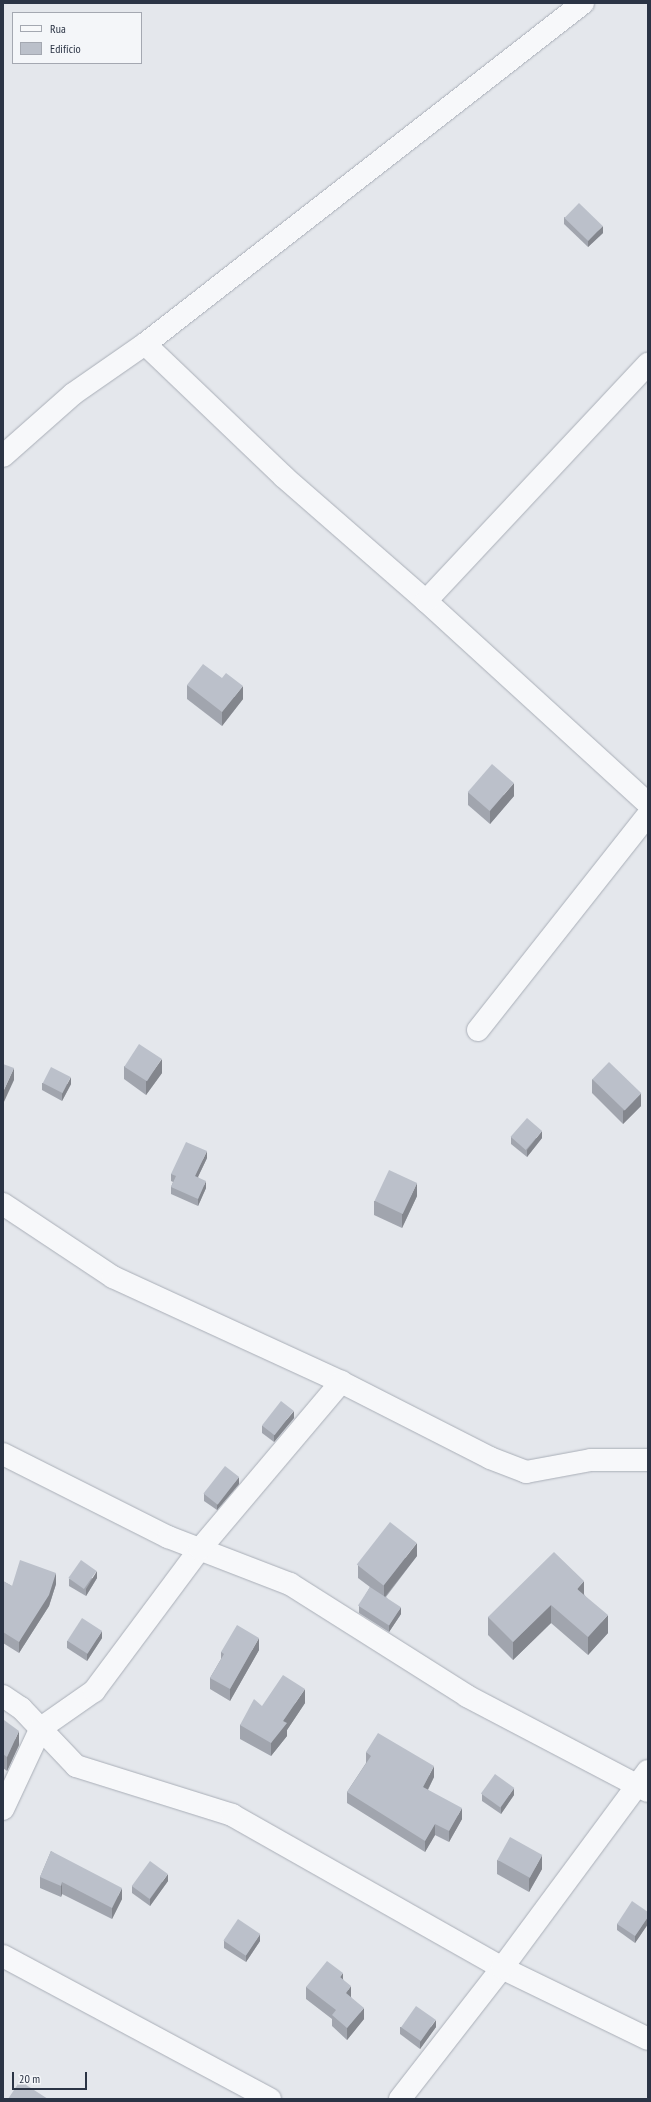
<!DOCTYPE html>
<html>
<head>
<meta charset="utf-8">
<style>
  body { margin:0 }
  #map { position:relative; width:651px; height:2102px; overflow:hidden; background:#e4e7ec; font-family:"PT Sans Narrow",sans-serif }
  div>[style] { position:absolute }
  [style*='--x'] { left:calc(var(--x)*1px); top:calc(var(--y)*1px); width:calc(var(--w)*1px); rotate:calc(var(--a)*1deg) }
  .roads { filter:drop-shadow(0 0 1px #a9aeb7) drop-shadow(0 0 1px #a9aeb7) }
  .minor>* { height:22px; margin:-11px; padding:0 11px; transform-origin:11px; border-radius:11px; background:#f7f8fa }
  .wall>* { inset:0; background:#a1a5ae }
  .shaded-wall>* { inset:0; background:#83868d }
  .building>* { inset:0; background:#bbc0ca; transform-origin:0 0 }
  span { translate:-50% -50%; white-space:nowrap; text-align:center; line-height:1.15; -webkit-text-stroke:3px #f4f6f9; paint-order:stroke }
  .frame { position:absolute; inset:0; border:4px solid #2b3445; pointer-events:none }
  .legend { position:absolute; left:12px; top:12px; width:130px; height:52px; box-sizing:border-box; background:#f4f6f9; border:1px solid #a4a8b1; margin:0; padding:5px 7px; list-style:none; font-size:12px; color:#2b3445 }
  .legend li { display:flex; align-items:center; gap:8px; height:20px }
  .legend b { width:20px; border:1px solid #a4a8b1 }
  .scale { position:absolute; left:12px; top:2072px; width:75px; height:18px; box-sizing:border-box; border:2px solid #2b3445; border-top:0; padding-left:5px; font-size:12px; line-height:14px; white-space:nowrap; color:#2b3445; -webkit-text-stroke:3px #f4f6f9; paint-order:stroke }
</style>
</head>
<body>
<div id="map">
  <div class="roads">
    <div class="minor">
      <div style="--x:145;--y:344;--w:192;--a:43.7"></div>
      <div style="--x:284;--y:477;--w:189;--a:41.1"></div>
      <div style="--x:426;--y:601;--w:301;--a:42.4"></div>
      <div style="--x:3;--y:456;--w:94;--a:-41.5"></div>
      <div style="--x:73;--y:394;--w:88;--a:-34.8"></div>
      <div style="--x:145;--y:344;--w:555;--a:-37.9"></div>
      <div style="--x:426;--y:601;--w:325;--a:-46.9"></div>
      <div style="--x:478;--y:1030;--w:274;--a:-51.7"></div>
      <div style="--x:3;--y:1204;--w:132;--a:33.6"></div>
      <div style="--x:113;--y:1277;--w:251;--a:24.7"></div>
      <div style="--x:341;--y:1382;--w:167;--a:27"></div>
      <div style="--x:490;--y:1458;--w:39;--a:21"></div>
      <div style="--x:526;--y:1472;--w:66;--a:-10.5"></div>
      <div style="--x:591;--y:1460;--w:57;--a:0"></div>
      <div style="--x:3;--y:1454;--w:185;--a:26.7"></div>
      <div style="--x:168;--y:1537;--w:131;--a:21.1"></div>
      <div style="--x:290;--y:1584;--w:209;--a:32.3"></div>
      <div style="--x:467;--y:1696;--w:204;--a:27.7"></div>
      <div style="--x:3;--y:1696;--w:22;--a:34"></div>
      <div style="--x:21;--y:1708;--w:80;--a:46.5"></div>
      <div style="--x:76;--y:1766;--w:164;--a:17.4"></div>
      <div style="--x:232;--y:1815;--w:310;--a:29.5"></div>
      <div style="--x:502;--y:1968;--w:162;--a:25.9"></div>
      <div style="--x:3;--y:1809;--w:89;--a:-64.9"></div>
      <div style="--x:41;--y:1728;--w:65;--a:-34.9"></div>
      <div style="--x:94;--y:1691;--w:177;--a:-53.3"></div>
      <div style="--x:200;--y:1549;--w:219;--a:-49.8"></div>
      <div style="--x:3;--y:1956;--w:303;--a:28.2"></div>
      <div style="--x:400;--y:2099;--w:166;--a:-52.1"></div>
      <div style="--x:502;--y:1968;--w:245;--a:-53.5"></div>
    </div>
  </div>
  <div class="wall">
    <div style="clip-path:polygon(564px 217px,603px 233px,588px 247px,564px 224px)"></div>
    <div style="clip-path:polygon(187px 685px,243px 699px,222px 726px,187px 699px)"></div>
    <div style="clip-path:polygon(468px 792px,514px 796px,490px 824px,468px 805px)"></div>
    <div style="clip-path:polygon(124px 1066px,162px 1073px,146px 1095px,124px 1079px)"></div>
    <div style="clip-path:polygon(592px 1079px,641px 1106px,623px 1124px,592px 1093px)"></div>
    <div style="clip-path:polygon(42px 1083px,71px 1084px,62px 1101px,42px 1090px)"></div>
    <div style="clip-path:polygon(511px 1137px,542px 1138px,527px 1157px,511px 1144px)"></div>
    <div style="clip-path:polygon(207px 1158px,198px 1177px,206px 1188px,198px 1206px,171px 1194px,171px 1187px,173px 1182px,171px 1181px,171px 1174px)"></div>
    <div style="clip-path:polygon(417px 1196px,402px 1228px,374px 1215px,374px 1201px)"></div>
    <div style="clip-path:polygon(294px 1418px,274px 1442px,262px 1433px,262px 1426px)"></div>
    <div style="clip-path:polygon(239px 1484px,217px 1510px,204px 1501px,204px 1494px)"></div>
    <div style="clip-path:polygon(417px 1556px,386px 1597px,401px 1614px,389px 1632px,359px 1613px,359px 1606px,370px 1587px,358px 1578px,358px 1565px)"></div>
    <div style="clip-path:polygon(97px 1578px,86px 1596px,69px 1586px,69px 1579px)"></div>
    <div style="clip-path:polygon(3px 1581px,12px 1586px,56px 1584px,49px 1606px,19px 1653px,3px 1643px)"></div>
    <div style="clip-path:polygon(584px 1594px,608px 1633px,588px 1655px,551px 1623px,513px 1660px,488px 1635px,488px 1617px)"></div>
    <div style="clip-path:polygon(102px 1638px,87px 1661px,67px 1648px,67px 1641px)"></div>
    <div style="clip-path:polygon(259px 1650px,230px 1701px,210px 1689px,210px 1678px,221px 1659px,221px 1652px)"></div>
    <div style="clip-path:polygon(305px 1703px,287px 1730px,287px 1736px,271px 1756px,240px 1739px,240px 1725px,262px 1706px)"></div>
    <div style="clip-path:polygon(3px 1721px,19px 1745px,7px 1771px,3px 1768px)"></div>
    <div style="clip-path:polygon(366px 1752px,434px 1777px,428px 1790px,462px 1819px,449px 1842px,435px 1835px,425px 1852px,347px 1803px,347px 1792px,366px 1763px)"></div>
    <div style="clip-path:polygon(482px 1794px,514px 1795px,501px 1814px,482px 1801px)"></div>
    <div style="clip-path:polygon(51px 1851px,122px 1899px,112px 1919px,62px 1894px,61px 1897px,40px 1888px,40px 1877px)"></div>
    <div style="clip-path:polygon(497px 1860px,542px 1869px,529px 1892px,497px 1874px)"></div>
    <div style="clip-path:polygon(168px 1881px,150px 1906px,132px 1893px,132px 1886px)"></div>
    <div style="clip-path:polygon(648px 1912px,648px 1924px,635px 1943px,617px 1930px,617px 1924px)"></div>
    <div style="clip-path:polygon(224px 1941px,260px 1941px,246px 1962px,224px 1948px)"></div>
    <div style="clip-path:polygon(343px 1979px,351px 1997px,364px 2019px,347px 2040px,332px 2026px,332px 2019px,306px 1999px,306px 1987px)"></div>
    <div style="clip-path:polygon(400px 2027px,436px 2027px,420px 2049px,400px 2034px)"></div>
  </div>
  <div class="shaded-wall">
    <div style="clip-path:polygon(603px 226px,603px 233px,588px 247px,588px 240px)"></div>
    <div style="clip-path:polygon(243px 686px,243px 699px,222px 726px,222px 712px)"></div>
    <div style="clip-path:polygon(514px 783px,514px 796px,490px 824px,490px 811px)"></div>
    <div style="clip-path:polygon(162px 1059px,162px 1073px,146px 1095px,146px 1081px)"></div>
    <div style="clip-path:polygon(14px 1068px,14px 1080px,3px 1104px,3px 1092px)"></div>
    <div style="clip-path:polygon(71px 1077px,71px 1084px,62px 1101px,62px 1094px)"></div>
    <div style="clip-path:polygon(641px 1093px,641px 1106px,623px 1124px,623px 1111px)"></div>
    <div style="clip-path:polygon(542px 1131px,542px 1138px,527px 1157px,527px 1150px)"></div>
    <div style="clip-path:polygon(207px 1151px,207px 1158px,195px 1183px,195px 1176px)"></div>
    <div style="clip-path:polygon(206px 1181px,206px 1188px,198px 1206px,198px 1199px)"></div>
    <div style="clip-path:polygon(417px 1183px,417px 1196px,402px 1228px,402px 1214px)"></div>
    <div style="clip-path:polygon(294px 1411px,294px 1418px,274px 1442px,274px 1435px)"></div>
    <div style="clip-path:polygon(239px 1477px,239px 1484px,217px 1510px,217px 1503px)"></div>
    <div style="clip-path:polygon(417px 1543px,417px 1556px,384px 1598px,384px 1585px)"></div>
    <div style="clip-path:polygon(97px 1571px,97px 1578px,86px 1596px,86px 1589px)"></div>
    <div style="clip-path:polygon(56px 1573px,56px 1584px,49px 1606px,19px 1653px,19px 1642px)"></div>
    <div style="clip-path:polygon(584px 1581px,584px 1599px,577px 1589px)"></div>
    <div style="clip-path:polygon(551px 1605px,551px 1623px,513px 1660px,513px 1642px)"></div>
    <div style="clip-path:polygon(401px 1607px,401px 1614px,389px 1632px,389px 1625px)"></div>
    <div style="clip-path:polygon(608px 1615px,608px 1633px,588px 1655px,588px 1637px)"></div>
    <div style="clip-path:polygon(102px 1631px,102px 1638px,87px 1661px,87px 1654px)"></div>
    <div style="clip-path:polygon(259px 1638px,259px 1650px,230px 1701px,230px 1689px)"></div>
    <div style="clip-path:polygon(305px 1689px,305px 1703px,287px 1730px,287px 1736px,271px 1756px,271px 1743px,283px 1721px)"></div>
    <div style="clip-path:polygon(19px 1731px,19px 1745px,7px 1771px,7px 1757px)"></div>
    <div style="clip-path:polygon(434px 1766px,434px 1777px,423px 1799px,423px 1787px)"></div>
    <div style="clip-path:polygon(514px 1788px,514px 1795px,501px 1814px,501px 1807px)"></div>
    <div style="clip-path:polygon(462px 1808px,462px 1819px,449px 1842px,449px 1831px)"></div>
    <div style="clip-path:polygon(435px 1824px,435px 1835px,425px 1852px,425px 1841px)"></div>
    <div style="clip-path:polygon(542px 1855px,542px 1869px,529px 1892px,529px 1879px)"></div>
    <div style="clip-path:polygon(168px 1874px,168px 1881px,150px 1906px,150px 1899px)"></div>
    <div style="clip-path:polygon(62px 1882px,62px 1894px,61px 1897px,61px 1886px)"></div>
    <div style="clip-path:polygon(122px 1888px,122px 1899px,112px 1919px,112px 1908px)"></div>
    <div style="clip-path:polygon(648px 1917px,648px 1924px,635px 1943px,635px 1936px)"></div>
    <div style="clip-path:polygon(260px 1934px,260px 1941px,246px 1962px,246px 1955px)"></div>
    <div style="clip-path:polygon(343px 1973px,343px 1985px,340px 1977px)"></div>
    <div style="clip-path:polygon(351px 1986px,351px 1997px,346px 2004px,346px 1993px)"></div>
    <div style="clip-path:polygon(364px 2008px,364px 2019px,347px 2040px,347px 2028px)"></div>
    <div style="clip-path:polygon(436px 2020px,436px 2027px,420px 2049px,420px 2042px)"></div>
  </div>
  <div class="building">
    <div style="left:579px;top:203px;width:33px;height:21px;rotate:44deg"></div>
    <div style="clip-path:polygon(203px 664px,222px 678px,226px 673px,243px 686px,222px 712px,187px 685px)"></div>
    <div style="left:492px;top:764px;width:29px;height:37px;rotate:41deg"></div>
    <div style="left:139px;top:1044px;width:27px;height:27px;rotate:33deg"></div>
    <div style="left:609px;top:1062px;width:45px;height:24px;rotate:44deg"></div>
    <div style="clip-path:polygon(3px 1064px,14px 1068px,3px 1092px)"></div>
    <div style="left:51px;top:1067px;width:22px;height:18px;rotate:27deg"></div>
    <div style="left:527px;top:1118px;width:20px;height:25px;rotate:41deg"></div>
    <div style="clip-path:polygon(186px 1142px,207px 1151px,195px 1176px,206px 1181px,198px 1199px,171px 1187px,176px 1176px,171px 1174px)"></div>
    <div style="left:389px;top:1170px;width:31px;height:34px;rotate:25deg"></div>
    <div style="left:281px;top:1401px;width:16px;height:31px;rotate:38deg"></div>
    <div style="left:225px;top:1466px;width:18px;height:35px;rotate:38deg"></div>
    <div style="left:390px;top:1522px;width:34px;height:54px;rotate:38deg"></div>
    <div style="clip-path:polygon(554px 1552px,584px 1581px,577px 1589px,608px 1615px,588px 1637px,551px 1605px,513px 1642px,488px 1617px)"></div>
    <div style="clip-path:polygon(20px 1560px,56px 1573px,49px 1595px,19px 1642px,3px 1632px,3px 1581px,12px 1586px)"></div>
    <div style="left:81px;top:1560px;width:19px;height:22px;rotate:35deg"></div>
    <div style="left:370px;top:1587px;width:37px;height:22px;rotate:33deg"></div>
    <div style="left:82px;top:1618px;width:24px;height:27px;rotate:33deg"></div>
    <div style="clip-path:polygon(237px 1625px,259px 1638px,230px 1689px,210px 1678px,224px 1654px,221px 1652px)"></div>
    <div style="clip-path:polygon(283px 1675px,305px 1689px,283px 1721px,287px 1723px,271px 1743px,240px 1725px,254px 1699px,262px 1706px)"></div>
    <div style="clip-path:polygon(4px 1720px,19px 1731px,7px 1757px,3px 1754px,3px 1721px)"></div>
    <div style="clip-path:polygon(378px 1733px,434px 1766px,423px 1787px,462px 1808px,449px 1831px,435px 1824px,425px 1841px,347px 1792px,371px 1756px,366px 1752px)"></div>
    <div style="left:495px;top:1774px;width:24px;height:24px;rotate:36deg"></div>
    <div style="left:510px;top:1837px;width:37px;height:26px;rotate:29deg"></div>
    <div style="clip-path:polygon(51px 1851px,122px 1888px,112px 1908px,62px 1882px,61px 1886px,40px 1877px)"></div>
    <div style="left:150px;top:1861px;width:22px;height:31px;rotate:36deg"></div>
    <div style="clip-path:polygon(632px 1901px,648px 1912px,648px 1917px,635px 1936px,617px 1924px)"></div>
    <div style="left:238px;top:1919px;width:27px;height:26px;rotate:34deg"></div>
    <div style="clip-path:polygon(327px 1961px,343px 1973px,340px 1977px,351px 1986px,346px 1993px,364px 2008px,347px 2028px,332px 2015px,336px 2010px,306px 1987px)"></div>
    <div style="left:416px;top:2006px;width:24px;height:26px;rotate:35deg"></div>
    <div style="clip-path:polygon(20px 2081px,48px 2099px,8px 2099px)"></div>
  </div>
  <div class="frame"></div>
  <ul class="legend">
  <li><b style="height:5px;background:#f7f8fa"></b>Rua</li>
  <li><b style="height:11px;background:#bbc0ca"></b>Edifício</li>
  </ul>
  <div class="scale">20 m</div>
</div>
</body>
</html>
